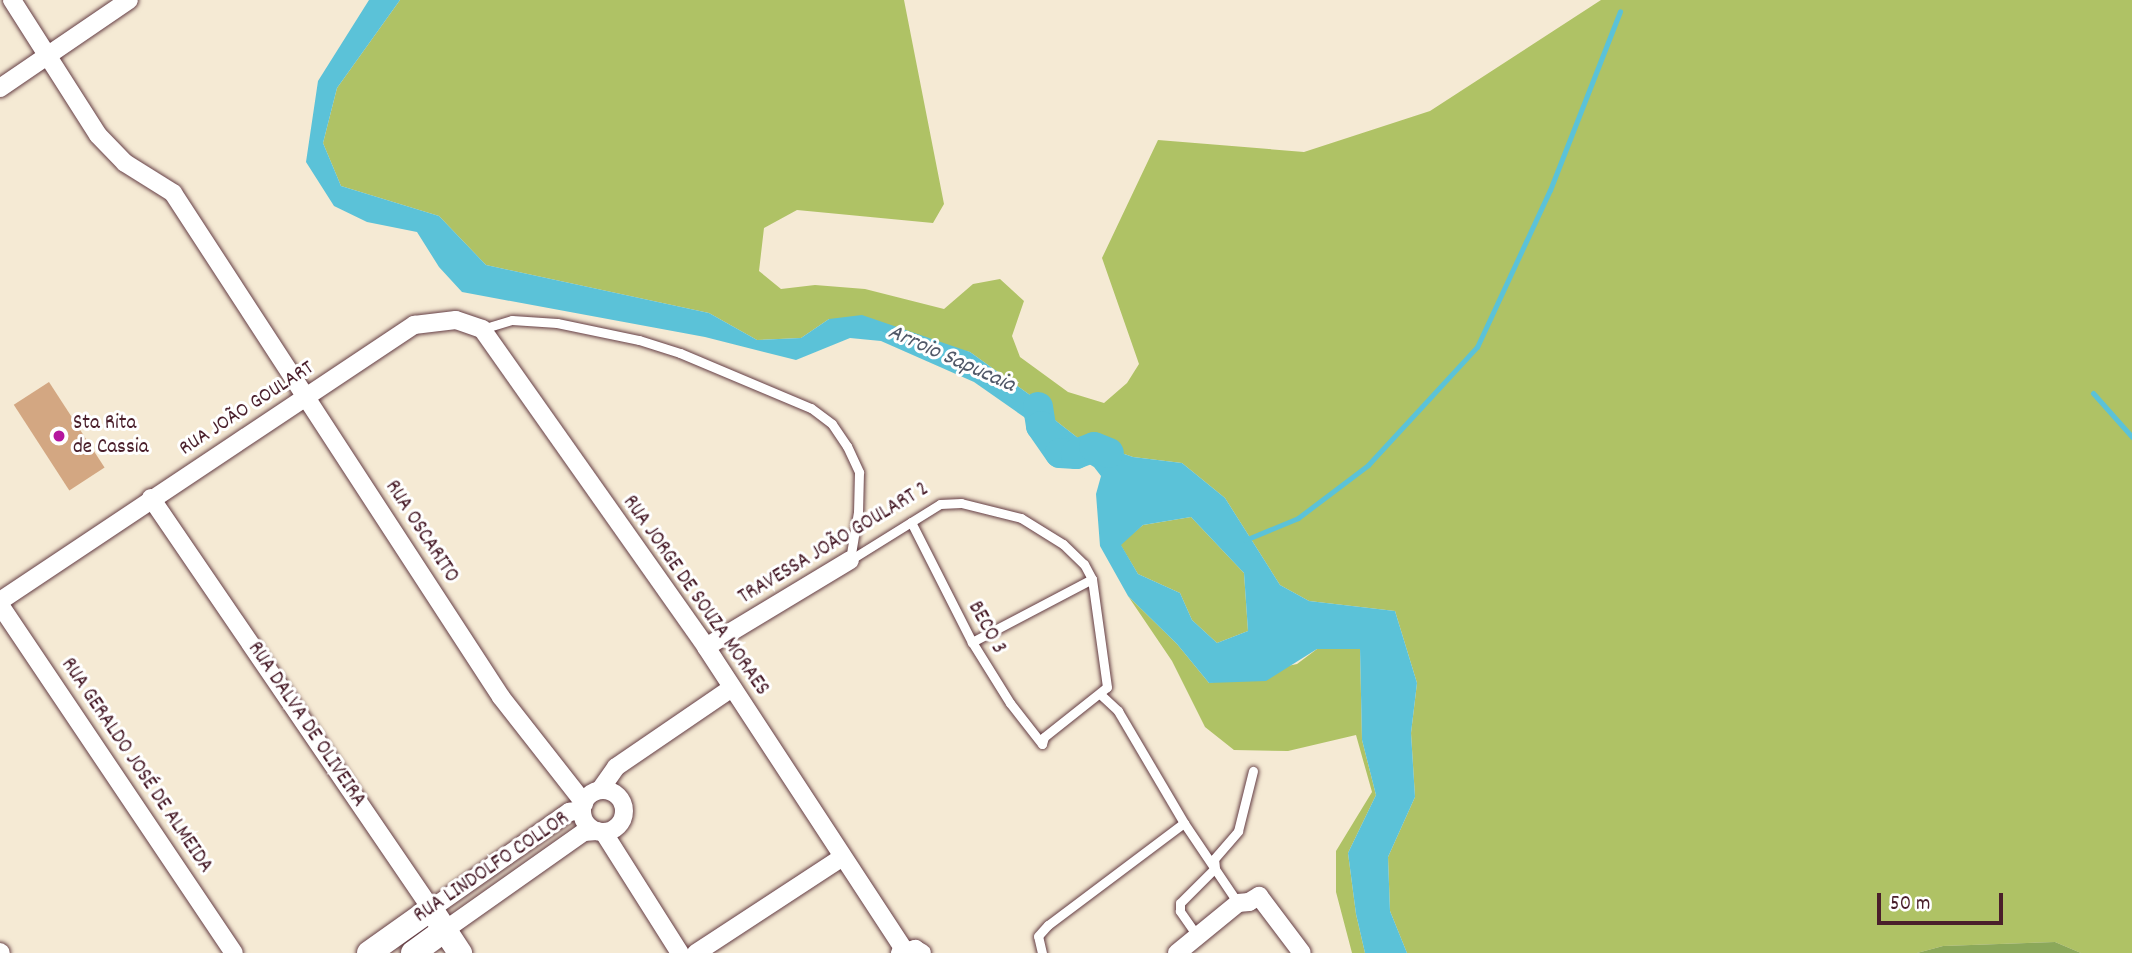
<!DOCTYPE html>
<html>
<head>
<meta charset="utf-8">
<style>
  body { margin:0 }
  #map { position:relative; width:2132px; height:953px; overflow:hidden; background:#f5ead4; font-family:Dekko,sans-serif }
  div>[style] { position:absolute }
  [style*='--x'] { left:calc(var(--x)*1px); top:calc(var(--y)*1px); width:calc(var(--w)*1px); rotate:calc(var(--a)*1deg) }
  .green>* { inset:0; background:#afc265 }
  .forest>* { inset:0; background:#8ba85a }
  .water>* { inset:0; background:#5bc2d8 }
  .stream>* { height:5px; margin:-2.5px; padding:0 2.5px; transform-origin:2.5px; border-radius:2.5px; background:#5bc2d8 }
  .river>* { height:30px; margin:-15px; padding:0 15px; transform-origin:15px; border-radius:15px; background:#5bc2d8 }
  .building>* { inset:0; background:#d3a782; transform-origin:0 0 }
  .roads { filter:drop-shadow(0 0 2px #643d44) drop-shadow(0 0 2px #643d44) }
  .lane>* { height:9px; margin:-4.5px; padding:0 4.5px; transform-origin:4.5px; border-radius:4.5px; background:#fff }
  .street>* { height:18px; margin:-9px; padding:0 9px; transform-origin:9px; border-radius:9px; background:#fff }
  .street>.ring { margin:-9px; padding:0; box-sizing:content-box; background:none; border:18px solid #fff; border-radius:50% }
  .secondary>* { height:24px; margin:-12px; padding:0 12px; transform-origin:12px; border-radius:12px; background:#fff }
  .dots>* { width:19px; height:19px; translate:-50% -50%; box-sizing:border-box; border:4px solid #fff; border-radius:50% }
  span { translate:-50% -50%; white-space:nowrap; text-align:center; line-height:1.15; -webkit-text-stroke:6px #fff; paint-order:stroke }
  .street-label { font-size:21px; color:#4a1f2b }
  .poi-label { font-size:21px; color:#4a1f2b }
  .left { translate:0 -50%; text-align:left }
  .water-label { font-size:23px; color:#505868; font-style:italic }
  .scale { position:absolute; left:1877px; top:893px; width:126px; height:32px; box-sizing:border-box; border:4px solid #4a1f2b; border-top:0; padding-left:9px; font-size:21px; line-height:24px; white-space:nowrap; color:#4a1f2b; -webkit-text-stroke:5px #fff; paint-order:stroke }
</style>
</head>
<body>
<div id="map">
  <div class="green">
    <div style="clip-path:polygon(400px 0,904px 0,944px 204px,933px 223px,797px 210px,764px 228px,759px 271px,781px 289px,815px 285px,865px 289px,944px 309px,973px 284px,1000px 279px,1024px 301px,1012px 336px,1020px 357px,1068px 392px,1104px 403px,1127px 383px,1139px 364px,1102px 258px,1158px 140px,1304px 152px,1430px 111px,1601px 0,2132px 0,2132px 953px,2081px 953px,2055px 942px,1943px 946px,1917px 953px,1407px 953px,1390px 911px,1388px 857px,1415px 797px,1411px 733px,1417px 683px,1395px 611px,1309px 601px,1280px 585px,1225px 498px,1182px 463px,1133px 457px,1078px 438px,1051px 417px,1037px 400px,970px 352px,829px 319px,801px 338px,757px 340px,709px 313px,486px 265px,439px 216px,341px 186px,323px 143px,337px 88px)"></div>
    <div style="clip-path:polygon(1191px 517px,1244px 573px,1248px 631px,1217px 643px,1192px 620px,1180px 593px,1138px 574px,1120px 544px,1143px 525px)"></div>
    <div style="clip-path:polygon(1128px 596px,1177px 644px,1209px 683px,1297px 664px,1317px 649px,1360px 649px,1362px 740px,1376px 795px,1348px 853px,1356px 914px,1365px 953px,1352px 953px,1336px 892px,1336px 851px,1372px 792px,1356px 735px,1288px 751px,1234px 750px,1205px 727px,1172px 661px)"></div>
  </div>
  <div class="forest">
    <div style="clip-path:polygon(2055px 942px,2081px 953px,1917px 953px,1943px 946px)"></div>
  </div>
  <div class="water">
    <div style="clip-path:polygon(evenodd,369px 0,400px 0,337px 88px,323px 143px,341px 186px,439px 216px,486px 265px,709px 313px,757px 340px,801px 338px,829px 319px,862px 315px,970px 352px,1037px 400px,1051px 417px,1078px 438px,1133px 457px,1182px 463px,1225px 498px,1280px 585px,1309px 601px,1395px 611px,1417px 683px,1411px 733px,1415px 797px,1388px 857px,1390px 911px,1407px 953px,1365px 953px,1356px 914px,1348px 853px,1376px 795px,1362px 740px,1360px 649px,1317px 649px,1266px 681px,1209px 683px,1177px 644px,1128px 596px,1100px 546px,1096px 494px,1101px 476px,1094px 467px,1039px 434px,1024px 417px,974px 382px,881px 341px,850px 338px,796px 360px,705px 337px,462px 292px,439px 267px,417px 232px,367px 222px,334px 206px,306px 162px,318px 81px,369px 0,1191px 517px,1244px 573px,1248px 631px,1217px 643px,1192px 620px,1180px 593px,1138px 574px,1121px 545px,1143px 525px,1191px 517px)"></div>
  </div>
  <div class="stream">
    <div style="--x:2093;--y:393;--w:59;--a:48.4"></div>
    <div style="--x:1245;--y:540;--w:57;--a:-22.5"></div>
    <div style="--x:1298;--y:518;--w:88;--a:-37.1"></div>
    <div style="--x:1368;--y:465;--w:161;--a:-47.3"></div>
    <div style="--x:1477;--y:347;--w:173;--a:-65.1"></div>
    <div style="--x:1550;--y:190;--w:192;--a:-68.6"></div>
  </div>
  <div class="river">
    <div style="--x:1038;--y:407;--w:19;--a:81"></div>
    <div style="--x:1041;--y:426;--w:33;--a:55"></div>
    <div style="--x:1060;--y:453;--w:16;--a:4"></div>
    <div style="--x:1076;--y:454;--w:19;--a:-21"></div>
    <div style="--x:1094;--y:447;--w:16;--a:22"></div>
  </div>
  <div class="building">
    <div style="left:49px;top:382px;width:102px;height:42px;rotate:57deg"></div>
  </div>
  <div class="roads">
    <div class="lane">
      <div style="--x:482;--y:329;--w:31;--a:-17"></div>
      <div style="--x:512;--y:320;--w:45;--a:3.8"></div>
      <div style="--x:557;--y:323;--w:84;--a:11.7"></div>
      <div style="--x:639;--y:340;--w:43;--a:17.6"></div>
      <div style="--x:680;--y:353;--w:142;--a:22.8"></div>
      <div style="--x:811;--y:408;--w:26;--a:37"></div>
      <div style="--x:832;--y:424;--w:27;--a:56"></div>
      <div style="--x:847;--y:446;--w:29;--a:65"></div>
      <div style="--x:859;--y:472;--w:40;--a:91.4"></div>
      <div style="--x:858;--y:512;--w:49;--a:99.5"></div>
      <div style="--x:911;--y:522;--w:135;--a:63.1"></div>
      <div style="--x:972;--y:642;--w:72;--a:58.1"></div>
      <div style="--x:1010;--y:703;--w:52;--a:52"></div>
      <div style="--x:1042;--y:744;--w:7;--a:-74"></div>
      <div style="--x:1044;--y:737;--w:80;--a:-38.4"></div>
      <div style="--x:1107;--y:687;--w:109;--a:-97.9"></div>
      <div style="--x:1092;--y:579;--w:136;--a:152.3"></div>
      <div style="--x:850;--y:560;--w:106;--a:-31.9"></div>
      <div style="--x:940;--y:504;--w:21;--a:-3"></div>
      <div style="--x:961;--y:503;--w:62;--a:14"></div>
      <div style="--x:1021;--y:518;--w:49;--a:31.8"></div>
      <div style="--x:1063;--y:544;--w:29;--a:44"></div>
      <div style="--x:1084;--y:564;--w:17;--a:62"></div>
      <div style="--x:1100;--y:694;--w:25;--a:43"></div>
      <div style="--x:1118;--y:711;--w:130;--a:59.5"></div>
      <div style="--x:1184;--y:823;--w:97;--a:56"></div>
      <div style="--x:1198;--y:937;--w:32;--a:-125"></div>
      <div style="--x:1180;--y:911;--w:8;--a:-90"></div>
      <div style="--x:1180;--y:903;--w:49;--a:-45"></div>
      <div style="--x:1215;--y:868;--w:9;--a:-96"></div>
      <div style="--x:1214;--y:859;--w:37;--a:-49"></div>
      <div style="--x:1238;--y:831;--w:62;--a:-76"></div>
      <div style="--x:1042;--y:953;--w:17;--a:-103"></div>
      <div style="--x:1038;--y:936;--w:15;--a:-48"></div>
      <div style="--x:1048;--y:925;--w:170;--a:-36.9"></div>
    </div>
    <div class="street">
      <div style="--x:12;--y:0;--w:160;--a:57.5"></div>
      <div style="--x:98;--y:135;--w:39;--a:46"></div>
      <div style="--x:125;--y:163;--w:57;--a:32"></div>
      <div style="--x:173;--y:193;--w:601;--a:56.94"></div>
      <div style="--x:501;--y:697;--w:135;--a:51.9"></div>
      <div style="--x:0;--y:88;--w:156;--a:-34.3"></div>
      <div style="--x:151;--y:498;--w:497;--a:55.7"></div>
      <div style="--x:431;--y:909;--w:169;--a:-35.1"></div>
      <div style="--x:569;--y:812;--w:13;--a:-9"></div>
      <div style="--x:0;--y:601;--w:498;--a:-33.7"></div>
      <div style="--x:414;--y:325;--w:42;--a:-6.8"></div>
      <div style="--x:456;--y:320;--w:28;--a:19"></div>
      <div style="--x:482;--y:329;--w:389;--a:54.8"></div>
      <div style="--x:706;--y:647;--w:362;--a:56.8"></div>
      <div style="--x:0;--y:605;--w:419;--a:56.1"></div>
      <div style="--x:706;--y:647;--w:168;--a:-31.1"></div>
      <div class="ring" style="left:582px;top:790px;width:24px;height:24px"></div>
      <div style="--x:600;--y:790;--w:28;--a:-55"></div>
      <div style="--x:616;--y:767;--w:140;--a:-34.3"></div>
      <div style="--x:604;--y:833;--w:142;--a:57.7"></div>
      <div style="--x:445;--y:930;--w:170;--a:-35.2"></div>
      <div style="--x:584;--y:832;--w:13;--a:-4"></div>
      <div style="--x:0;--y:952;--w:1;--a:45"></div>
      <div style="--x:696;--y:953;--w:173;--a:-33.2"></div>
      <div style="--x:900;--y:953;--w:16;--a:-15"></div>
      <div style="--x:915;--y:949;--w:8;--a:30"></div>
      <div style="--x:1177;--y:953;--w:79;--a:-39.3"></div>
      <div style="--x:1238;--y:903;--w:11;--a:-5"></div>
      <div style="--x:1249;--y:902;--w:12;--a:-31"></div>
      <div style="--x:1259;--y:896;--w:71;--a:53"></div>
    </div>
    <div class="secondary">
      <div style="--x:369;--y:953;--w:76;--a:-35.4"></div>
      <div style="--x:431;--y:909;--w:53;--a:56.6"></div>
      <div style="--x:413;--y:953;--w:39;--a:-36"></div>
    </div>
  </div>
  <div class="dots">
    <div style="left:59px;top:436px;background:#b5179e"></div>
  </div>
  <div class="street-label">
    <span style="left:247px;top:409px;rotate:-33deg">RUA JOÃO GOULART</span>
    <span style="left:421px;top:532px;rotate:57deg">RUA OSCARITO</span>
    <span style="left:834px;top:544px;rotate:-31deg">TRAVESSA JOÃO GOULART 2</span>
    <span style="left:695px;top:596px;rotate:55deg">RUA JORGE DE SOUZA MORAES</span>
    <span style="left:986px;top:628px;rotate:61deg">BECO 3</span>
    <span style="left:306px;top:725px;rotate:56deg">RUA DALVA DE OLIVEIRA</span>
    <span style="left:136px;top:766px;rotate:56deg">RUA GERALDO JOSÉ DE ALMEIDA</span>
    <span style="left:492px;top:868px;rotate:-34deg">RUA LINDOLFO COLLOR</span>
  </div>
  <div class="poi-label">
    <span class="left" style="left:73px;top:436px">Sta Rita<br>de Cassia</span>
  </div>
  <div class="water-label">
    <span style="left:951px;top:360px;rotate:24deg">Arroio Sapucaia</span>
  </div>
  <div class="scale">50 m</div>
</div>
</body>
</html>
